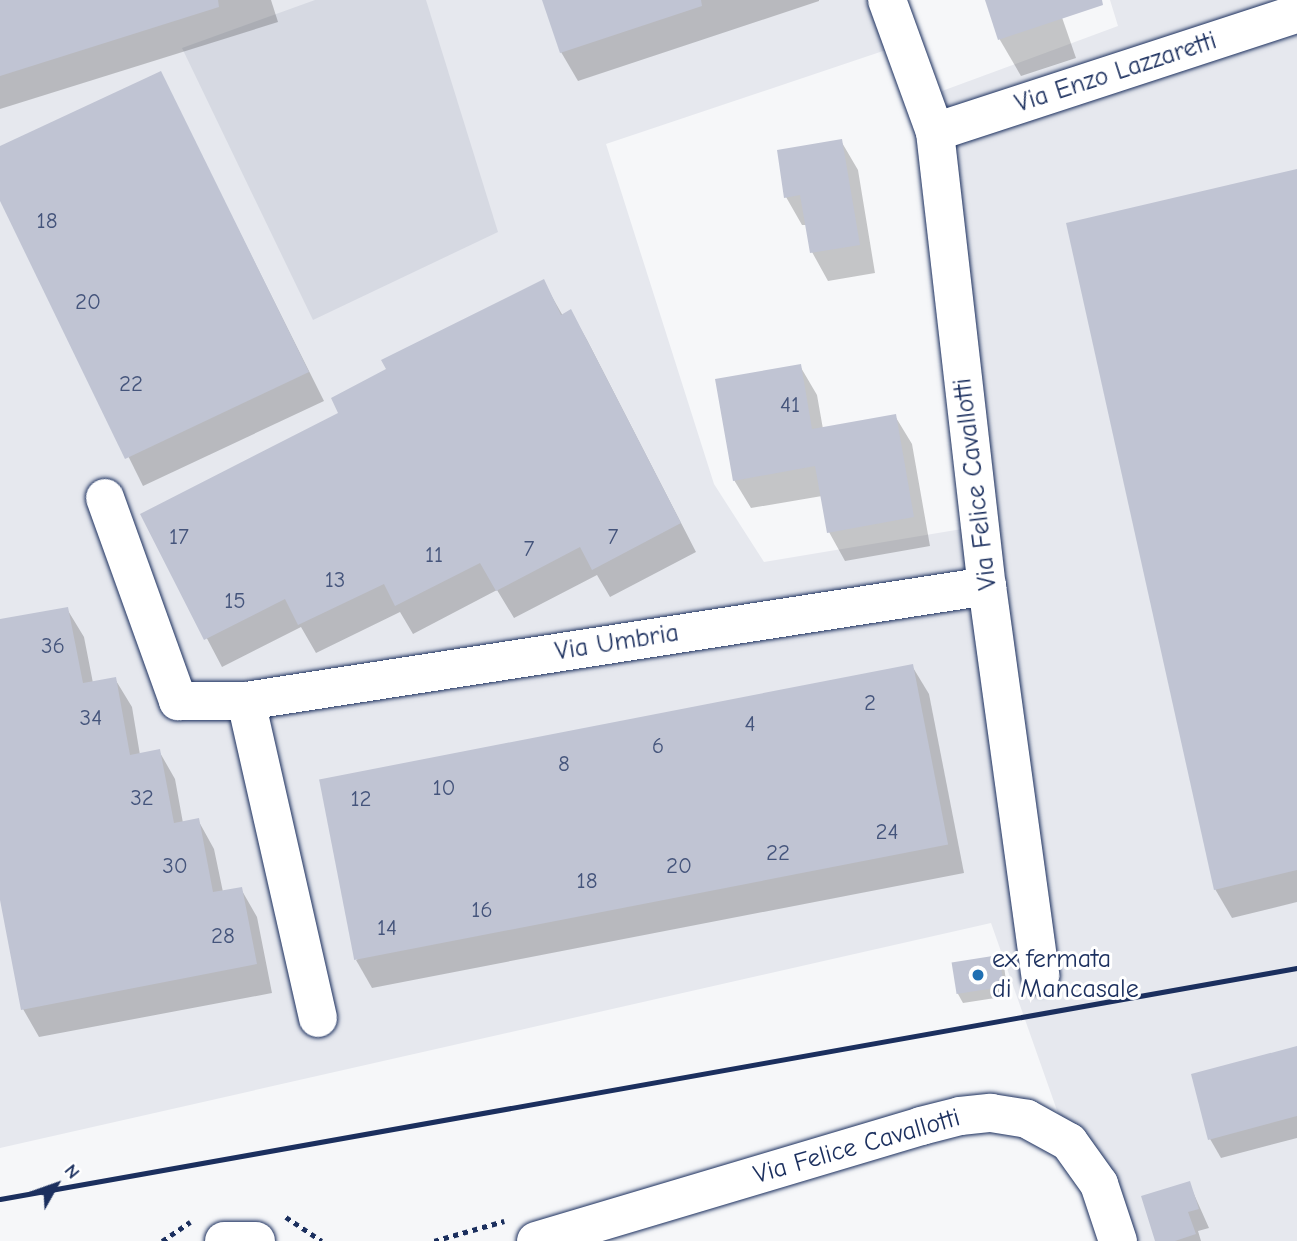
<!DOCTYPE html>
<html>
<head>
<meta charset="utf-8">
<style>
  body { margin:0 }
  #map { position:relative; width:1297px; height:1241px; overflow:hidden; background:#f6f7f9; font-family:"Comic Neue",sans-serif }
  div>[style] { position:absolute }
  [style*='--x'] { left:calc(var(--x)*1px); top:calc(var(--y)*1px); width:calc(var(--w)*1px); rotate:calc(var(--a)*1deg) }
  .built>* { inset:0; background:#e6e8ee }
  .green>* { inset:0; background:#d6d9e2 }
  .shadow>* { inset:0; background:#0003 }
  .building>* { inset:0; background:#c0c4d3; transform-origin:0 0 }
  .path>* { height:4.5px; margin-top:-2.25px; transform-origin:0; background:repeating-linear-gradient(90deg,#1b2f5e 0 5px,transparent 0 10px) }
  .roads { filter:drop-shadow(0 0 2px #1b2f5e) drop-shadow(0 0 2px #1b2f5e) }
  .minor>* { height:38px; margin:-19px; padding:0 19px; transform-origin:19px; border-radius:19px; background:#fff }
  .rail>* { height:5px; margin:-2.5px; padding:0 2.5px; transform-origin:2.5px; border-radius:2.5px; background:#1b2f5e }
  .dots>* { width:19px; height:19px; translate:-50% -50%; box-sizing:border-box; border:4px solid #fff; border-radius:50% }
  span { translate:-50% -50%; white-space:nowrap; text-align:center; line-height:1.15; -webkit-text-stroke:6px #fff; paint-order:stroke }
  .number-label { font-size:23px; color:#44547b }
  .number-label span { -webkit-text-stroke-width:0 }
  .street-label { font-size:26px; color:#1b2f5e }
  .poi-label { font-size:26px; color:#1b2f5e }
  .left { translate:0 -50%; text-align:left }
  .north { position:absolute; left:21px; top:1150px; width:70px; height:70px; -webkit-text-stroke:5px #fff; paint-order:stroke; rotate:50deg; font-size:19px; font-weight:700; line-height:28px; text-align:center; color:#1b2f5e }
  .north::after { content:''; display:block; margin:auto; width:24px; height:32px; background:#1b2f5e; clip-path:polygon(50% 0,100% 100%,50% 72%,0 100%) }
</style>
</head>
<body>
<div id="map">
  <div class="built">
    <div style="clip-path:polygon(0 0,873px 0,889px 49px,606px 144px,714px 484px,764px 562px,980px 526px,923px 98px,1118px 26px,1110px 0,1297px 0,1297px 1241px,1103px 1241px,991px 923px,0 1148px)"></div>
  </div>
  <div class="green">
    <div style="clip-path:polygon(315px 0,426px 0,498px 232px,313px 320px,182px 48px)"></div>
  </div>
  <div class="shadow">
    <div style="clip-path:polygon(0 0,271px 0,278px 22px,0 109px)"></div>
    <div style="clip-path:polygon(544px 0,819px 0,819px 1px,578px 81px,561px 52px)"></div>
    <div style="clip-path:polygon(987px 0,1056px 0,1076px 58px,1021px 76px,1000px 40px)"></div>
    <div style="clip-path:polygon(160px 73px,324px 401px,143px 486px,0 197px,0 148px)"></div>
    <div style="clip-path:polygon(841px 141px,858px 170px,875px 273px,828px 281px,812px 252px,807px 225px,802px 225px,786px 197px)"></div>
    <div style="clip-path:polygon(1297px 170px,1297px 902px,1232px 918px,1215px 889px)"></div>
    <div style="clip-path:polygon(543px 281px,563px 316px,571px 312px,587px 340px,696px 552px,610px 597px,597px 575px,514px 618px,497px 590px,413px 634px,400px 612px,316px 653px,301px 627px,222px 667px,142px 515px,341px 414px)"></div>
    <div style="clip-path:polygon(800px 366px,817px 395px,823px 429px,895px 416px,912px 444px,930px 546px,845px 561px,829px 532px,822px 496px,751px 508px,734px 480px)"></div>
    <div style="clip-path:polygon(67px 609px,84px 637px,93px 683px,115px 679px,132px 707px,140px 755px,159px 751px,175px 779px,183px 823px,198px 820px,214px 849px,223px 892px,241px 889px,257px 917px,272px 993px,39px 1037px,23px 1009px,0 890px,0 621px)"></div>
    <div style="clip-path:polygon(912px 666px,929px 694px,964px 873px,372px 988px,356px 960px)"></div>
    <div style="clip-path:polygon(999px 957px,1004px 966px,1008px 996px,963px 1003px,958px 994px,954px 964px)"></div>
    <div style="clip-path:polygon(1297px 1048px,1297px 1138px,1221px 1158px,1210px 1139px)"></div>
    <div style="clip-path:polygon(1189px 1183px,1209px 1228px,1198px 1231px,1201px 1241px,1156px 1241px)"></div>
  </div>
  <div class="building">
    <div style="clip-path:polygon(0 0,218px 0,219px 7px,0 76px)"></div>
    <div style="clip-path:polygon(542px 0,701px 0,702px 6px,560px 53px)"></div>
    <div style="clip-path:polygon(985px 0,1102px 0,1103px 5px,998px 40px)"></div>
    <div style="clip-path:polygon(161px 71px,309px 372px,125px 459px,0 201px,0 146px)"></div>
    <div style="clip-path:polygon(842px 139px,860px 245px,810px 253px,800px 195px,784px 198px,777px 150px)"></div>
    <div style="clip-path:polygon(1297px 169px,1297px 870px,1214px 890px,1066px 223px)"></div>
    <div style="clip-path:polygon(544px 279px,561px 315px,571px 309px,681px 523px,592px 570px,580px 547px,496px 591px,480px 563px,395px 606px,384px 584px,298px 625px,285px 599px,204px 640px,140px 514px,338px 413px,331px 398px,386px 369px,381px 360px)"></div>
    <div style="clip-path:polygon(801px 364px,812px 429px,896px 414px,914px 517px,827px 533px,815px 466px,733px 481px,715px 379px)"></div>
    <div style="clip-path:polygon(68px 607px,83px 683px,116px 677px,130px 755px,160px 749px,174px 823px,199px 818px,213px 892px,242px 887px,257px 964px,21px 1010px,0 900px,0 619px)"></div>
    <div style="left:913px;top:664px;width:184px;height:605px;rotate:79deg"></div>
    <div style="left:999px;top:955px;width:32px;height:48px;rotate:81deg"></div>
    <div style="clip-path:polygon(1297px 1046px,1297px 1116px,1208px 1140px,1191px 1074px)"></div>
    <div style="clip-path:polygon(1190px 1181px,1199px 1209px,1188px 1212px,1196px 1234px,1175px 1241px,1155px 1241px,1141px 1196px)"></div>
  </div>
  <div class="path">
    <div style="--x:286;--y:1217;--w:43;--a:33.7"></div>
    <div style="--x:162;--y:1241;--w:34;--a:-34"></div>
    <div style="--x:434;--y:1241;--w:73;--a:-15.9"></div>
  </div>
  <div class="roads">
    <div class="minor">
      <div style="--x:887;--y:0;--w:140;--a:70"></div>
      <div style="--x:935;--y:132;--w:457;--a:83.5"></div>
      <div style="--x:987;--y:586;--w:393;--a:82.2"></div>
      <div style="--x:935;--y:132;--w:381;--a:-18.1"></div>
      <div style="--x:105;--y:498;--w:216;--a:70.2"></div>
      <div style="--x:178;--y:701;--w:68;--a:0"></div>
      <div style="--x:318;--y:1018;--w:325;--a:-102.8"></div>
      <div style="--x:246;--y:701;--w:750;--a:-8.82"></div>
      <div style="--x:224;--y:1241;--w:32;--a:0"></div>
      <div style="--x:536;--y:1241;--w:402;--a:-16.6"></div>
      <div style="--x:921;--y:1126;--w:40;--a:-14.4"></div>
      <div style="--x:960;--y:1116;--w:31;--a:-6"></div>
      <div style="--x:991;--y:1113;--w:36;--a:9"></div>
      <div style="--x:1027;--y:1119;--w:48;--a:28.7"></div>
      <div style="--x:1069;--y:1142;--w:52;--a:54.5"></div>
      <div style="--x:1099;--y:1184;--w:60;--a:71.6"></div>
    </div>
  </div>
  <div class="rail">
    <div style="--x:0;--y:1199;--w:1317;--a:-10.1"></div>
  </div>
  <div class="dots">
    <div style="left:978px;top:975px;background:#1f6fb2"></div>
  </div>
  <div class="number-label">
    <span style="left:47px;top:221px">18</span>
    <span style="left:88px;top:302px">20</span>
    <span style="left:131px;top:384px">22</span>
    <span style="left:790px;top:405px">41</span>
    <span style="left:179px;top:537px">17</span>
    <span style="left:613px;top:537px">7</span>
    <span style="left:529px;top:549px">7</span>
    <span style="left:434px;top:555px">11</span>
    <span style="left:335px;top:580px">13</span>
    <span style="left:235px;top:601px">15</span>
    <span style="left:53px;top:646px">36</span>
    <span style="left:870px;top:703px">2</span>
    <span style="left:91px;top:718px">34</span>
    <span style="left:750px;top:724px">4</span>
    <span style="left:658px;top:746px">6</span>
    <span style="left:564px;top:764px">8</span>
    <span style="left:444px;top:788px">10</span>
    <span style="left:142px;top:798px">32</span>
    <span style="left:361px;top:799px">12</span>
    <span style="left:887px;top:832px">24</span>
    <span style="left:778px;top:853px">22</span>
    <span style="left:175px;top:866px">30</span>
    <span style="left:679px;top:866px">20</span>
    <span style="left:587px;top:881px">18</span>
    <span style="left:482px;top:910px">16</span>
    <span style="left:387px;top:928px">14</span>
    <span style="left:223px;top:936px">28</span>
  </div>
  <div class="street-label">
    <span style="left:1116px;top:73px;rotate:-18deg">Via Enzo Lazzaretti</span>
    <span style="left:976px;top:484px;rotate:-97deg">Via Felice Cavallotti</span>
    <span style="left:617px;top:643px;rotate:-9deg">Via Umbria</span>
    <span style="left:857px;top:1147px;rotate:-16deg">Via Felice Cavallotti</span>
  </div>
  <div class="poi-label">
    <span class="left" style="left:992px;top:975px">ex fermata<br>di Mancasale</span>
  </div>
  <div class="north">N</div>
</div>
</body>
</html>
